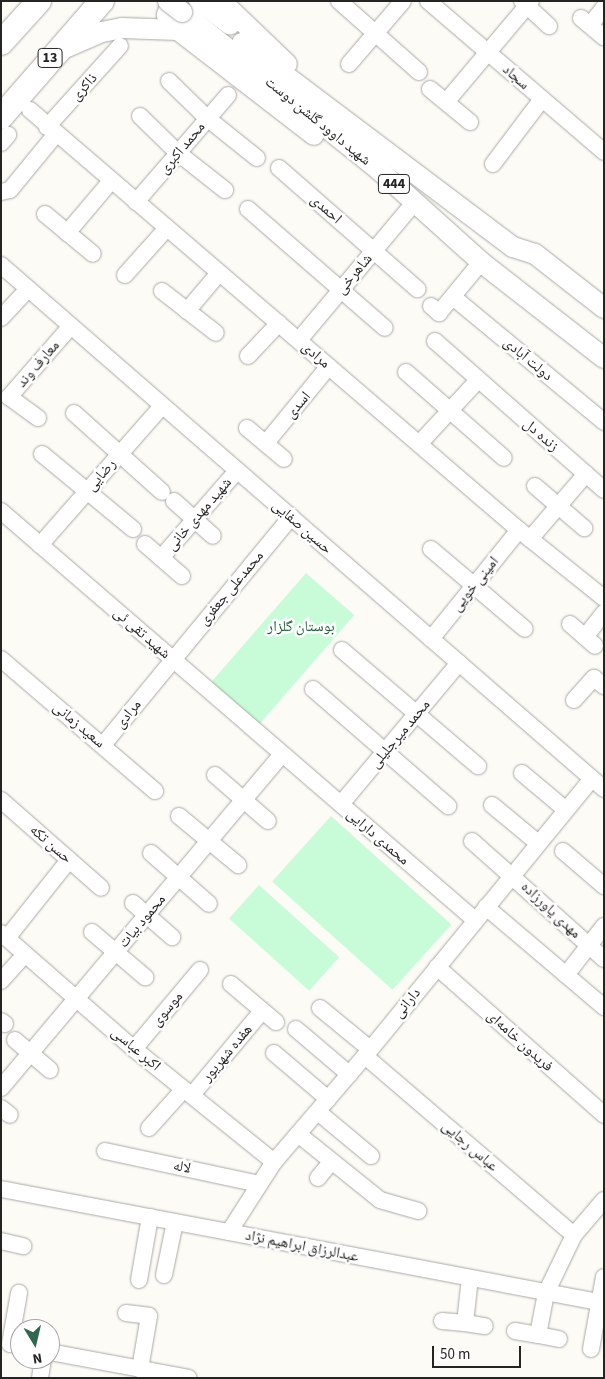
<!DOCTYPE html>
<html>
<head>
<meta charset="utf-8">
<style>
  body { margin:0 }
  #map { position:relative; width:605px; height:1379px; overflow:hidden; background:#fcfbf6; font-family:"Source Sans 3","Noto Naskh Arabic",sans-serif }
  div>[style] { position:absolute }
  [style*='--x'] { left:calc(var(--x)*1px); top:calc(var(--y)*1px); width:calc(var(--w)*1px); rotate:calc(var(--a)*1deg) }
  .green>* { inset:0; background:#c8fcd8; transform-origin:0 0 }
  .roads { filter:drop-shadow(0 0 1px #aaa9a4) drop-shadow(0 0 1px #aaa9a4) }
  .minor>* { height:16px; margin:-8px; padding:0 8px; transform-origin:8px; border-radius:8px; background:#fff }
  .major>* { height:20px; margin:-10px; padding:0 10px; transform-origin:10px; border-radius:10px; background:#fff }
  .highway>* { height:24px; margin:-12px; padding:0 12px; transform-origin:12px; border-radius:12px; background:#fff }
  .bridges { filter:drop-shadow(0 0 1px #aaa9a4) drop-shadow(0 0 1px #aaa9a4) }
  .major-bridge>* { height:20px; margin:-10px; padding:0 10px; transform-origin:10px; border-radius:10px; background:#fff }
  span { translate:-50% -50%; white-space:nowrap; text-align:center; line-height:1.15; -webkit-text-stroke:5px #fff; paint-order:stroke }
  .shield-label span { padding:1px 4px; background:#fff; border:1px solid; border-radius:4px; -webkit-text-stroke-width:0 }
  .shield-label { font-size:14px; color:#242422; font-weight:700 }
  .street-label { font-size:15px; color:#242422 }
  .park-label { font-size:15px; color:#1a5c37 }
  .frame { position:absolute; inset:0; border:2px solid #242422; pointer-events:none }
  .north { position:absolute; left:10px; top:1319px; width:50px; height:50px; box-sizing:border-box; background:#fff; border:1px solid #a7a7a7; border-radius:50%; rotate:171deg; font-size:14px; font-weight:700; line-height:20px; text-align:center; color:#242422 }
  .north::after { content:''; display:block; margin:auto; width:18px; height:22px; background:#30674f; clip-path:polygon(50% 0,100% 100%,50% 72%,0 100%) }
  .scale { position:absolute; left:432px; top:1346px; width:89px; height:22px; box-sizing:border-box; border:2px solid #242422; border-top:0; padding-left:6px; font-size:15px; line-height:18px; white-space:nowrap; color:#242422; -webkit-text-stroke:4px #fff; paint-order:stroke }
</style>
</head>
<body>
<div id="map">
  <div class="green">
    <div style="left:306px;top:573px;width:64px;height:146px;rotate:41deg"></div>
    <div style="left:331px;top:816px;width:162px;height:88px;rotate:42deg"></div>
    <div style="left:259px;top:885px;width:108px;height:45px;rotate:42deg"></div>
  </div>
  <div class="roads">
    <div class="minor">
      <div style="--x:339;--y:1;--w:107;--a:41.6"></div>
      <div style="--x:428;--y:1;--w:232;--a:40.6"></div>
      <div style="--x:522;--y:1;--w:37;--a:43"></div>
      <div style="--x:581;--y:18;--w:30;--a:40"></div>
      <div style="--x:590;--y:25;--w:22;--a:-51"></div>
      <div style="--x:349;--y:64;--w:83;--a:-49.4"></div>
      <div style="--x:169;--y:81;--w:53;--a:44.2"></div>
      <div style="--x:207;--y:118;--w:64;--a:38.7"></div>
      <div style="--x:430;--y:89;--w:52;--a:39.5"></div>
      <div style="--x:446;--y:102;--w:132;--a:-49.9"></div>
      <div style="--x:30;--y:110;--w:645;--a:40.66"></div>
      <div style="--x:519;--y:530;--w:109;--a:38.7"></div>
      <div style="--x:140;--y:116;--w:53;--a:44.2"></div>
      <div style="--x:178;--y:153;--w:60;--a:38.2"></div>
      <div style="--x:47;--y:127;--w:109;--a:-48"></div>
      <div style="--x:1;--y:143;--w:11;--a:-49"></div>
      <div style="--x:493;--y:164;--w:81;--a:-53"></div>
      <div style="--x:279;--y:168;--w:184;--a:41.2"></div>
      <div style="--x:1;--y:192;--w:9;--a:-13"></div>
      <div style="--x:10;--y:190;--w:72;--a:-50.6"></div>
      <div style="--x:136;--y:202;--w:141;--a:-49.3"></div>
      <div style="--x:248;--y:209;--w:181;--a:41"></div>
      <div style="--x:45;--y:214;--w:62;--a:39.8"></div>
      <div style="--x:67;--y:233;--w:68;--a:-49.8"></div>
      <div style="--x:1;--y:265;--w:799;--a:40.99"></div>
      <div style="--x:125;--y:275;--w:63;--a:-48.2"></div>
      <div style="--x:162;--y:291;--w:68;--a:37.9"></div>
      <div style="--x:453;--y:297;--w:196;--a:39.6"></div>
      <div style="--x:431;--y:306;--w:11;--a:41"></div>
      <div style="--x:439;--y:313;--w:66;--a:-50.5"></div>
      <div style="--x:187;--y:311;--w:50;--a:-49.9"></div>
      <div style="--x:1;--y:318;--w:40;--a:-47"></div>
      <div style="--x:299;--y:340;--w:171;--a:-50"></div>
      <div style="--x:435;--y:341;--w:225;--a:41.4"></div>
      <div style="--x:248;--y:356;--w:45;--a:-46.8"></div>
      <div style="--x:406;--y:372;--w:130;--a:41.3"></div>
      <div style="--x:74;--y:413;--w:118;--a:41.9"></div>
      <div style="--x:38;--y:418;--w:36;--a:-144"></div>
      <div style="--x:9;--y:397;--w:94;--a:-48.9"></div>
      <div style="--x:247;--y:428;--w:48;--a:40"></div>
      <div style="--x:266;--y:443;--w:99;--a:-50.7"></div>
      <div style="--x:419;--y:444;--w:87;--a:-47.3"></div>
      <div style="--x:42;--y:454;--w:118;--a:39.5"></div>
      <div style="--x:535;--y:486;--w:65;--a:40.6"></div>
      <div style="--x:174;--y:501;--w:52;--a:41.9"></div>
      <div style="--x:1;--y:511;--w:626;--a:40.79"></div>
      <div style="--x:530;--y:539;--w:86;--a:-49.3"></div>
      <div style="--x:145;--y:544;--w:49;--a:40.9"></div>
      <div style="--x:40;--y:545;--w:185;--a:-48.7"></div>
      <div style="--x:431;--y:549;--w:123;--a:40.4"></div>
      <div style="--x:161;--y:558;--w:116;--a:-48.9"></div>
      <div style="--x:570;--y:624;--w:33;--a:41"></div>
      <div style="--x:585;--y:637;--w:31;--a:-52"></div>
      <div style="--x:431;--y:639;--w:140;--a:-51.1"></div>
      <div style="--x:342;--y:650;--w:179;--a:40.5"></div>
      <div style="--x:1;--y:659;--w:203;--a:40.6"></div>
      <div style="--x:313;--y:689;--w:179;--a:40.9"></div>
      <div style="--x:574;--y:700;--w:30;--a:-48"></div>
      <div style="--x:594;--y:678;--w:13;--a:39"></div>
      <div style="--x:103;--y:745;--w:296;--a:-50.5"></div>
      <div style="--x:522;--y:773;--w:57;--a:40.1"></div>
      <div style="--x:215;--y:775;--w:70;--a:41"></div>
      <div style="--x:1;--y:800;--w:133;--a:41.3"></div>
      <div style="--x:341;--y:804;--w:184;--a:-50.1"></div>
      <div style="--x:492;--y:805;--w:60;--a:39.6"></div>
      <div style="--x:179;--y:816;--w:77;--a:39.7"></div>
      <div style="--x:472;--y:841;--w:177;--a:41.8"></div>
      <div style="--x:563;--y:851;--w:54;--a:40.5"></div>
      <div style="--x:151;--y:853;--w:77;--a:41.3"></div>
      <div style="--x:133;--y:903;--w:52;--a:41.1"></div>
      <div style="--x:486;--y:907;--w:155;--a:40.3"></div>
      <div style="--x:92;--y:932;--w:70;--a:40.3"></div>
      <div style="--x:1;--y:933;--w:176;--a:41.1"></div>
      <div style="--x:134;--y:1049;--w:180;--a:38.9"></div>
      <div style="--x:7;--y:938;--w:100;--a:-51.5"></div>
      <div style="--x:437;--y:967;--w:223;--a:41.5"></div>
      <div style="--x:566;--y:975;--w:62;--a:-52.2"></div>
      <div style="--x:1;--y:981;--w:36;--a:-48"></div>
      <div style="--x:231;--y:984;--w:59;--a:40.2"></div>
      <div style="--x:320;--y:1008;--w:65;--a:39.4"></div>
      <div style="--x:1;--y:1021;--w:5;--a:37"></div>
      <div style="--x:296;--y:1029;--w:70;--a:40.3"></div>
      <div style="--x:15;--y:1040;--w:46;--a:40.6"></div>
      <div style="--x:134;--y:1049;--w:103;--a:-50.1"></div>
      <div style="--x:274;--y:1053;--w:71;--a:40.4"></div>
      <div style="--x:365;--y:1056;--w:275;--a:40.6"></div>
      <div style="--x:1;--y:1088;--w:436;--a:-49.9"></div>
      <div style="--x:192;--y:1095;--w:109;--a:-50.2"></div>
      <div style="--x:1;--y:1108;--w:11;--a:38"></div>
      <div style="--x:318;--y:1112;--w:69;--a:39.7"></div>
      <div style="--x:149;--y:1128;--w:52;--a:-48.1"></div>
      <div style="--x:298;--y:1134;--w:105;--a:38.8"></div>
      <div style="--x:380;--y:1200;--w:40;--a:16"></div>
      <div style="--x:105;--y:1151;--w:157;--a:12.1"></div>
      <div style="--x:318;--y:1178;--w:21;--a:-51"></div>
      <div style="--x:1;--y:1189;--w:614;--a:10.71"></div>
      <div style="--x:229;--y:1232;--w:83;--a:-57.3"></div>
      <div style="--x:274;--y:1162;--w:140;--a:-49.4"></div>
      <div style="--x:365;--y:1056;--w:358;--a:-50.7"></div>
      <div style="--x:1;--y:1241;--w:23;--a:13"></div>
      <div style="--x:164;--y:1275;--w:54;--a:-78.3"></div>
      <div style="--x:139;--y:1280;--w:64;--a:-80.1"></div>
      <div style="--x:126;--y:1313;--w:23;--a:7"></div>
      <div style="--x:149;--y:1316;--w:54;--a:99.6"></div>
      <div style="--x:442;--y:1321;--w:23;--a:5"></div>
      <div style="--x:465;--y:1323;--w:45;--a:-83.7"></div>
      <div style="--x:465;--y:1323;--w:20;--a:9"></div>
      <div style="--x:515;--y:1331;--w:23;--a:10"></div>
      <div style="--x:559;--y:1339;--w:21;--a:-169"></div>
      <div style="--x:538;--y:1335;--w:43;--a:-79.2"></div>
      <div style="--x:546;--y:1293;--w:64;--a:-64.2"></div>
      <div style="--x:574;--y:1235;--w:46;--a:-49.4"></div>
      <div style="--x:10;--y:1344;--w:52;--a:-80"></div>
      <div style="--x:591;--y:1349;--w:73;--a:-79.8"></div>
      <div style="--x:50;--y:1352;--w:141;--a:10.6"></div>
      <div style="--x:40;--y:1378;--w:19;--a:-81"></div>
    </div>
    <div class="major">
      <div style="--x:172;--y:1;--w:15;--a:110"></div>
      <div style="--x:167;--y:15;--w:13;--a:61"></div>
      <div style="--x:173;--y:26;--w:178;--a:37.7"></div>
      <div style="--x:199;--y:1;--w:39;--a:37"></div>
      <div style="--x:221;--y:1;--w:91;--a:43.7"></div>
      <div style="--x:182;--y:12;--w:253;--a:38.7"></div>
      <div style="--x:379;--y:170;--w:137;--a:42"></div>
      <div style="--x:481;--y:262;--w:156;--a:38"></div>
      <div style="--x:242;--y:43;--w:339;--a:37"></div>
      <div style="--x:513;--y:247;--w:23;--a:18"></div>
      <div style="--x:535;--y:254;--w:88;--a:38"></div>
      <div style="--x:60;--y:50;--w:46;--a:-23.2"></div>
      <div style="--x:102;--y:32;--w:20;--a:-11"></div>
      <div style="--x:122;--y:28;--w:56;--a:2"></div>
    </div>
    <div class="highway">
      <div style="--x:1;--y:43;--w:57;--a:-47.9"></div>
      <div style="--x:1;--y:117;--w:154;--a:-49"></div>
    </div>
  </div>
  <div class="bridges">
    <div class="major-bridge">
      <div style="--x:168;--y:1;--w:18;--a:38"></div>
    </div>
  </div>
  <div class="shield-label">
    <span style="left:50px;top:58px">13</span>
    <span style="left:394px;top:184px">444</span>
  </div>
  <div class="street-label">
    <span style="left:516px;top:77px;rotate:41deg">سجاد</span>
    <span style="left:84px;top:87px;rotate:-48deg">ذاکری</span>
    <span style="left:318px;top:121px;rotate:39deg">شهید داوود گلشن دوست</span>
    <span style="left:182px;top:148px;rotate:-50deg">محمد اکبری</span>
    <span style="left:326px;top:209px;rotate:41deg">احمدی</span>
    <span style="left:354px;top:274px;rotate:-50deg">شاهرخی</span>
    <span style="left:316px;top:355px;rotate:41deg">مرادی</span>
    <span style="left:528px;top:359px;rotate:40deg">دولت آبادی</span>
    <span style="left:38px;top:364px;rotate:-49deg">معارف وند</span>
    <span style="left:298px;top:405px;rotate:-50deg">اسدی</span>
    <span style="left:541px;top:435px;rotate:41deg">زنده دل</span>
    <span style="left:101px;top:475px;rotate:-49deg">رضایی</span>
    <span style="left:199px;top:514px;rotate:-49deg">شهید مهدی خانی</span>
    <span style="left:302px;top:527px;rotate:41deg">حسین صفایی</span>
    <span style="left:475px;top:584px;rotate:-51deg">امینی خویی</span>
    <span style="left:231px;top:588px;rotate:-50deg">محمدعلی جعفری</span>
    <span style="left:142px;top:633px;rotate:41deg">شهید تقی ئی</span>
    <span style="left:128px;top:714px;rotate:-51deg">مرادی</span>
    <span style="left:79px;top:725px;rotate:40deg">سعید زمانی</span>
    <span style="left:400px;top:734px;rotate:-50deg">محمد میرجلیلی</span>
    <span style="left:378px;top:837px;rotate:41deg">محمدی دارایی</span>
    <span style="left:51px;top:844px;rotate:41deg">حسن تکه</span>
    <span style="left:551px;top:910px;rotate:43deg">مهدی یاورزاده</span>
    <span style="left:142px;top:921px;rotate:-50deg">محمود بیات</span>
    <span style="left:407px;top:1003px;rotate:-51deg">دارانی</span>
    <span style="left:167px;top:1009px;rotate:-50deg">موسوی</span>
    <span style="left:520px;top:1041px;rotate:42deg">فریدون خامه‌ای</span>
    <span style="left:136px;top:1049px;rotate:40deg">اکبر عباسی</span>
    <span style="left:227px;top:1053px;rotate:-50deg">هفده شهریور</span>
    <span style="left:470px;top:1146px;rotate:41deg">عباس رجایی</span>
    <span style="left:182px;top:1167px;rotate:12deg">لاله</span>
    <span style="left:302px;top:1246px;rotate:11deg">عبدالرزاق ابراهیم نژاد</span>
  </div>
  <div class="park-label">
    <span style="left:301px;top:627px">بوستان گلزار</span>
  </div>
  <div class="frame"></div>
  <div class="north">N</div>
  <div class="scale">50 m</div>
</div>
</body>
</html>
